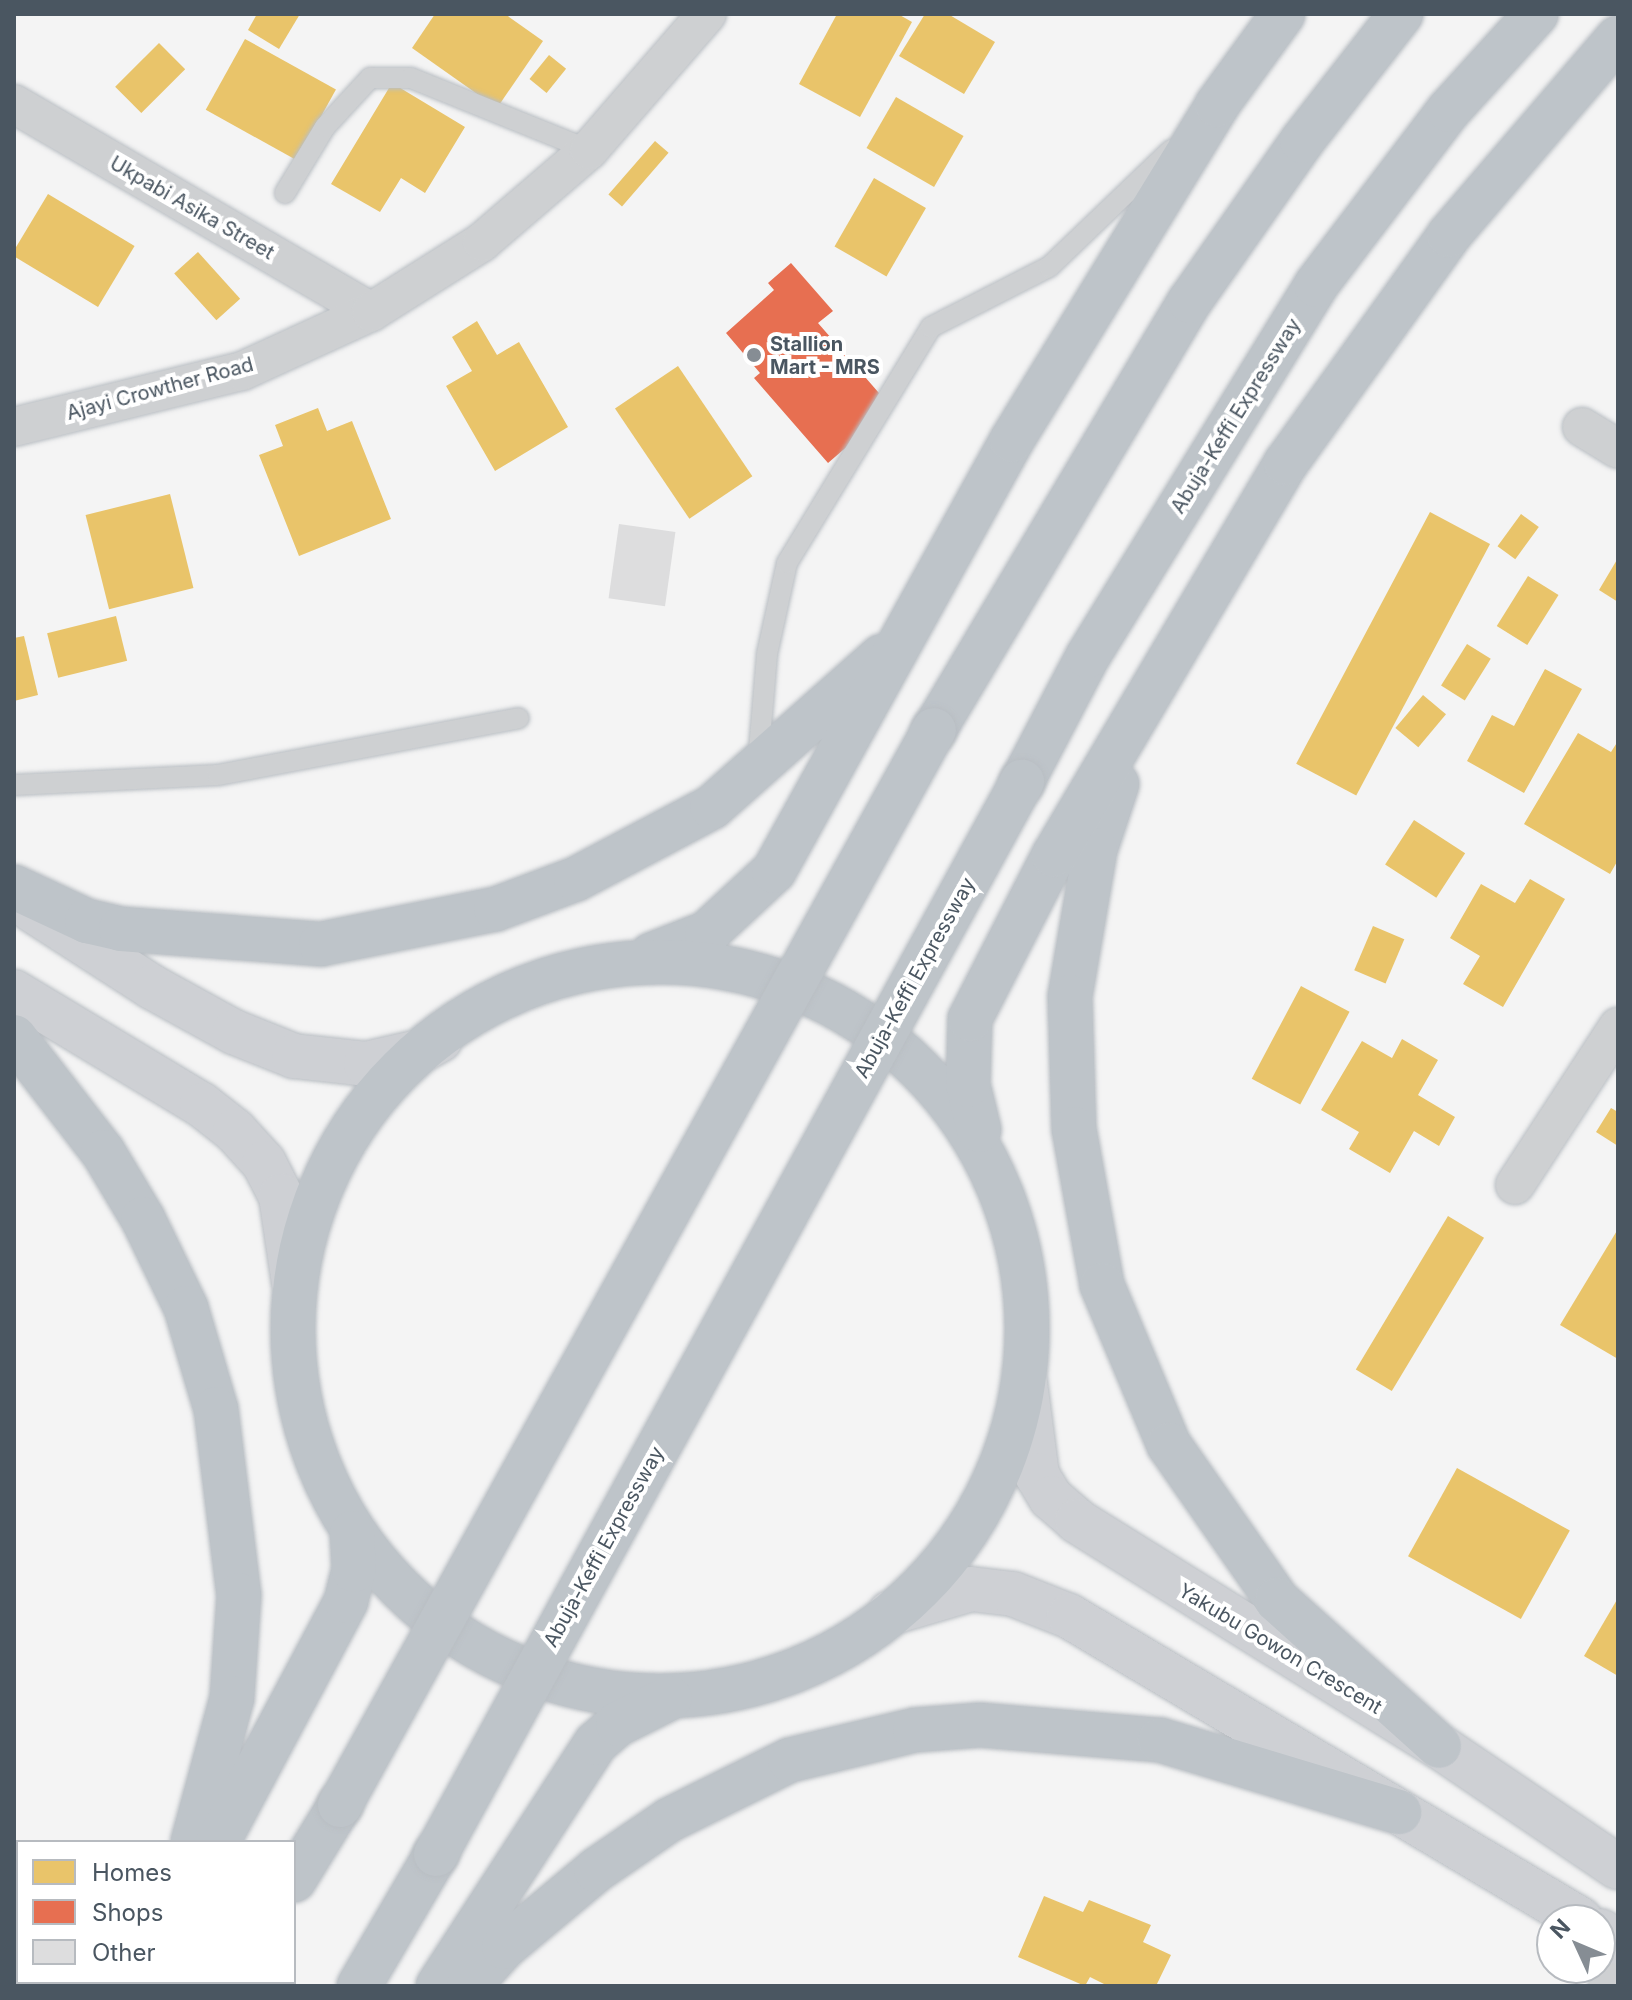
<!DOCTYPE html>
<html>
<head>
<meta charset="utf-8">
<style>
  body { margin:0 }
  #map { position:relative; width:1632px; height:2000px; overflow:hidden; background:#f4f4f4; font-family:Inter,sans-serif }
  div>[style] { position:absolute }
  [style*='--x'] { left:calc(var(--x)*1px); top:calc(var(--y)*1px); width:calc(var(--w)*1px); rotate:calc(var(--a)*1deg) }
  .homes>* { inset:0; background:#e9c46a; transform-origin:0 0 }
  .shops>* { inset:0; background:#e76f51 }
  .building>* { inset:0; background:#ddddde; transform-origin:0 0 }
  .roads { filter:drop-shadow(0 0 2px #b9bec3) drop-shadow(0 0 2px #b9bec3) }
  .lane>* { height:20px; margin:-10px; padding:0 10px; transform-origin:10px; border-radius:10px; background:#ced0d2 }
  .street>* { height:38px; margin:-19px; padding:0 19px; transform-origin:19px; border-radius:19px; background:#ced0d2 }
  .secondary>* { height:44px; margin:-22px; padding:0 22px; transform-origin:22px; border-radius:22px; background:#ced0d4 }
  .highway>* { height:44px; margin:-22px; padding:0 22px; transform-origin:22px; border-radius:22px; background:#bec4c9 }
  .highway>.ring { margin:-22px; padding:0; box-sizing:content-box; background:none; border:44px solid #bec4c9; border-radius:50% }
  .bridges { filter:drop-shadow(0 0 2px #b9bec3) drop-shadow(0 0 2px #b9bec3) }
  .highway-bridge>* { height:44px; margin:-22px; padding:0 22px; transform-origin:22px; border-radius:22px; background:#bec4c9 }
  .dots>* { width:22px; height:22px; translate:-50% -50%; box-sizing:border-box; border:4px solid #fff; border-radius:50% }
  span { translate:-50% -50%; white-space:nowrap; text-align:center; line-height:1.15; -webkit-text-stroke:8px #fff; paint-order:stroke }
  .street-label { font-size:20px; color:#4a5661 }
  .poi-label { font-size:20px; color:#4a5661; font-weight:700 }
  .left { translate:0 -50%; text-align:left }
  .frame { position:absolute; inset:0; border:16px solid #4a5661; pointer-events:none }
  .legend { position:absolute; left:16px; top:1840px; width:280px; height:144px; box-sizing:border-box; background:#fff; border:2px solid #b7bbc0; margin:0; padding:10px 14px; list-style:none; font-size:24px; color:#4a5661 }
  .legend li { display:flex; align-items:center; gap:16px; height:40px }
  .legend b { width:40px; border:2px solid #b7bbc0 }
  .north { position:absolute; left:1536px; top:1904px; width:80px; height:80px; box-sizing:border-box; background:#fff; border:2px solid #b7bbc0; border-radius:50%; rotate:314deg; font-size:22px; font-weight:700; line-height:32px; text-align:center; color:#4a5661 }
  .north::after { content:''; display:block; margin:auto; width:28px; height:36px; background:#868d94; clip-path:polygon(50% 0,100% 100%,50% 72%,0 100%) }
</style>
</head>
<body>
<div id="map">
  <div class="homes">
    <div style="clip-path:polygon(257px 14px,300px 14px,279px 49px,248px 30px)"></div>
    <div style="clip-path:polygon(435px 14px,505px 14px,543px 41px,497px 108px,412px 48px)"></div>
    <div style="clip-path:polygon(837px 14px,898px 14px,912px 22px,860px 117px,799px 84px)"></div>
    <div style="clip-path:polygon(925px 14px,948px 14px,995px 42px,964px 94px,899px 56px)"></div>
    <div style="left:245px;top:39px;width:104px;height:81px;rotate:29deg"></div>
    <div style="left:159px;top:43px;width:37px;height:62px;rotate:45deg"></div>
    <div style="left:549px;top:55px;width:22px;height:31px;rotate:39deg"></div>
    <div style="clip-path:polygon(392px 83px,465px 127px,425px 193px,401px 178px,380px 212px,331px 184px)"></div>
    <div style="left:896px;top:97px;width:78px;height:59px;rotate:30deg"></div>
    <div style="left:655px;top:141px;width:18px;height:71px;rotate:41deg"></div>
    <div style="left:874px;top:178px;width:60px;height:79px;rotate:30deg"></div>
    <div style="left:48px;top:194px;width:101px;height:71px;rotate:31deg"></div>
    <div style="left:198px;top:252px;width:63px;height:32px;rotate:48deg"></div>
    <div style="clip-path:polygon(477px 321px,497px 355px,519px 342px,568px 427px,495px 471px,446px 386px,472px 371px,452px 337px)"></div>
    <div style="left:678px;top:366px;width:133px;height:76px;rotate:56deg"></div>
    <div style="clip-path:polygon(318px 408px,327px 431px,352px 421px,391px 519px,299px 556px,259px 455px,283px 446px,275px 425px)"></div>
    <div style="left:170px;top:494px;width:97px;height:87px;rotate:76deg"></div>
    <div style="left:1430px;top:512px;width:68px;height:285px;rotate:28deg"></div>
    <div style="left:1521px;top:514px;width:22px;height:40px;rotate:36deg"></div>
    <div style="clip-path:polygon(1618px 558px,1618px 602px,1599px 590px)"></div>
    <div style="left:1528px;top:576px;width:36px;height:59px;rotate:32deg"></div>
    <div style="left:116px;top:616px;width:46px;height:71px;rotate:76deg"></div>
    <div style="clip-path:polygon(24px 636px,38px 695px,14px 701px,14px 638px)"></div>
    <div style="left:1467px;top:644px;width:28px;height:49px;rotate:32deg"></div>
    <div style="clip-path:polygon(1545px 669px,1582px 689px,1524px 793px,1467px 761px,1492px 715px,1514px 726px)"></div>
    <div style="left:1423px;top:695px;width:30px;height:43px;rotate:40deg"></div>
    <div style="clip-path:polygon(1578px 733px,1611px 752px,1618px 741px,1618px 860px,1610px 874px,1524px 824px)"></div>
    <div style="left:1414px;top:820px;width:61px;height:53px;rotate:33deg"></div>
    <div style="clip-path:polygon(1530px 879px,1565px 899px,1503px 1007px,1463px 984px,1480px 956px,1450px 938px,1481px 884px,1515px 903px)"></div>
    <div style="left:1373px;top:926px;width:34px;height:48px;rotate:23deg"></div>
    <div style="left:1301px;top:986px;width:55px;height:105px;rotate:28deg"></div>
    <div style="clip-path:polygon(1402px 1039px,1438px 1060px,1418px 1095px,1455px 1117px,1439px 1146px,1414px 1131px,1390px 1173px,1349px 1149px,1359px 1132px,1321px 1110px,1362px 1041px,1392px 1058px)"></div>
    <div style="clip-path:polygon(1611px 1108px,1618px 1112px,1618px 1146px,1596px 1132px)"></div>
    <div style="left:1448px;top:1216px;width:42px;height:179px;rotate:31deg"></div>
    <div style="clip-path:polygon(1618px 1229px,1618px 1359px,1560px 1325px)"></div>
    <div style="left:1457px;top:1468px;width:129px;height:101px;rotate:29deg"></div>
    <div style="clip-path:polygon(1618px 1598px,1618px 1676px,1584px 1656px)"></div>
    <div style="clip-path:polygon(1044px 1896px,1083px 1912px,1089px 1900px,1151px 1925px,1143px 1942px,1171px 1955px,1156px 1986px,1108px 1986px,1090px 1977px,1085px 1986px,1018px 1957px)"></div>
  </div>
  <div class="shops">
    <div style="clip-path:polygon(791px 263px,833px 311px,818px 323px,892px 408px,828px 463px,754px 378px,760px 373px,726px 333px,774px 290px,768px 283px)"></div>
  </div>
  <div class="building">
    <div style="left:619px;top:524px;width:57px;height:75px;rotate:8deg"></div>
  </div>
  <div class="roads">
    <div class="lane">
      <div style="--x:285;--y:193;--w:77;--a:-58.8"></div>
      <div style="--x:325;--y:127;--w:67;--a:-47.4"></div>
      <div style="--x:370;--y:78;--w:41;--a:0"></div>
      <div style="--x:411;--y:78;--w:192;--a:22"></div>
      <div style="--x:758;--y:762;--w:108;--a:-85.2"></div>
      <div style="--x:767;--y:654;--w:93;--a:-77.6"></div>
      <div style="--x:787;--y:563;--w:276;--a:-58.6"></div>
      <div style="--x:931;--y:327;--w:132;--a:-27"></div>
      <div style="--x:1049;--y:267;--w:169;--a:-43.8"></div>
      <div style="--x:14;--y:785;--w:204;--a:-2.8"></div>
      <div style="--x:218;--y:775;--w:306;--a:-10.7"></div>
    </div>
    <div class="street">
      <div style="--x:14;--y:104;--w:413;--a:30.2"></div>
      <div style="--x:14;--y:427;--w:235;--a:-13.8"></div>
      <div style="--x:242;--y:371;--w:142;--a:-24.6"></div>
      <div style="--x:371;--y:312;--w:131;--a:-32.2"></div>
      <div style="--x:482;--y:242;--w:141;--a:-40.7"></div>
      <div style="--x:589;--y:150;--w:180;--a:-49.1"></div>
      <div style="--x:1582;--y:427;--w:42;--a:31.4"></div>
      <div style="--x:1515;--y:1185;--w:189;--a:-56.9"></div>
      <div style="--x:1608;--y:1986;--w:19;--a:-58"></div>
    </div>
    <div class="secondary">
      <div style="--x:31;--y:909;--w:144;--a:32.8"></div>
      <div style="--x:152;--y:987;--w:94;--a:28.8"></div>
      <div style="--x:234;--y:1032;--w:65;--a:21.8"></div>
      <div style="--x:294;--y:1056;--w:72;--a:6.3"></div>
      <div style="--x:366;--y:1064;--w:53;--a:-13"></div>
      <div style="--x:418;--y:1052;--w:25;--a:-29"></div>
      <div style="--x:14;--y:992;--w:219;--a:31"></div>
      <div style="--x:202;--y:1105;--w:42;--a:38.2"></div>
      <div style="--x:235;--y:1131;--w:43;--a:47.8"></div>
      <div style="--x:264;--y:1163;--w:37;--a:63"></div>
      <div style="--x:281;--y:1196;--w:88;--a:81.5"></div>
      <div style="--x:1024;--y:1375;--w:101;--a:82.6"></div>
      <div style="--x:1037;--y:1475;--w:27;--a:59"></div>
      <div style="--x:1051;--y:1498;--w:35;--a:41"></div>
      <div style="--x:1077;--y:1521;--w:426;--a:31.9"></div>
      <div style="--x:1439;--y:1746;--w:216;--a:34.1"></div>
      <div style="--x:890;--y:1613;--w:84;--a:-16.5"></div>
      <div style="--x:971;--y:1589;--w:42;--a:6.8"></div>
      <div style="--x:1013;--y:1594;--w:60;--a:21.4"></div>
      <div style="--x:1069;--y:1616;--w:595;--a:30.7"></div>
      <div style="--x:1600;--y:1931;--w:21;--a:31"></div>
    </div>
    <div class="highway">
      <div style="--x:934;--y:730;--w:500;--a:-59.2"></div>
      <div style="--x:1190;--y:301;--w:195;--a:-55"></div>
      <div style="--x:1302;--y:141;--w:161;--a:-52.1"></div>
      <div style="--x:1022;--y:782;--w:142;--a:-62.4"></div>
      <div style="--x:1088;--y:656;--w:435;--a:-58.4"></div>
      <div style="--x:1316;--y:285;--w:220;--a:-52.8"></div>
      <div style="--x:1449;--y:110;--w:130;--a:-47.8"></div>
      <div style="--x:1117;--y:784;--w:70;--a:108.4"></div>
      <div style="--x:1095;--y:850;--w:149;--a:99.7"></div>
      <div style="--x:1070;--y:997;--w:132;--a:88.3"></div>
      <div style="--x:1074;--y:1129;--w:158;--a:79.8"></div>
      <div style="--x:1102;--y:1285;--w:173;--a:67.3"></div>
      <div style="--x:1169;--y:1445;--w:189;--a:55.1"></div>
      <div style="--x:1277;--y:1600;--w:218;--a:42"></div>
      <div style="--x:14;--y:887;--w:81;--a:25"></div>
      <div style="--x:87;--y:921;--w:35;--a:13"></div>
      <div style="--x:121;--y:929;--w:201;--a:4.3"></div>
      <div style="--x:321;--y:944;--w:178;--a:-11.3"></div>
      <div style="--x:496;--y:909;--w:85;--a:-20.6"></div>
      <div style="--x:576;--y:879;--w:154;--a:-27.9"></div>
      <div style="--x:712;--y:807;--w:227;--a:-41.6"></div>
      <div style="--x:651;--y:955;--w:60;--a:-21.4"></div>
      <div style="--x:707;--y:933;--w:91;--a:-42.8"></div>
      <div style="--x:774;--y:871;--w:492;--a:-61.1"></div>
      <div style="--x:1012;--y:440;--w:393;--a:-58.5"></div>
      <div style="--x:1217;--y:105;--w:112;--a:-54"></div>
      <div class="ring" style="left:293px;top:962px;width:690px;height:690px"></div>
      <div style="--x:14;--y:1037;--w:145;--a:52.3"></div>
      <div style="--x:103;--y:1152;--w:78;--a:59.2"></div>
      <div style="--x:143;--y:1219;--w:99;--a:64.2"></div>
      <div style="--x:186;--y:1308;--w:105;--a:73.5"></div>
      <div style="--x:216;--y:1409;--w:187;--a:83"></div>
      <div style="--x:239;--y:1595;--w:103;--a:93.9"></div>
      <div style="--x:232;--y:1698;--w:149;--a:105.2"></div>
      <div style="--x:979;--y:1130;--w:46;--a:-103.7"></div>
      <div style="--x:968;--y:1085;--w:66;--a:-88.3"></div>
      <div style="--x:970;--y:1019;--w:184;--a:-62.9"></div>
      <div style="--x:1054;--y:855;--w:456;--a:-59.4"></div>
      <div style="--x:1286;--y:463;--w:280;--a:-54.4"></div>
      <div style="--x:1449;--y:235;--w:260;--a:-49.4"></div>
      <div style="--x:218;--y:1842;--w:273;--a:-62"></div>
      <div style="--x:346;--y:1601;--w:32;--a:-76"></div>
      <div style="--x:354;--y:1570;--w:37;--a:-93"></div>
      <div style="--x:294;--y:1880;--w:88;--a:-58.5"></div>
      <div style="--x:139;--y:1986;--w:4;--a:-63"></div>
      <div style="--x:230;--y:1986;--w:4;--a:-63"></div>
      <div style="--x:359;--y:1986;--w:153;--a:-59.7"></div>
      <div style="--x:438;--y:1986;--w:290;--a:-57"></div>
      <div style="--x:596;--y:1743;--w:29;--a:-41"></div>
      <div style="--x:618;--y:1724;--w:58;--a:-26.6"></div>
      <div style="--x:469;--y:1986;--w:52;--a:-48.1"></div>
      <div style="--x:504;--y:1947;--w:120;--a:-39.9"></div>
      <div style="--x:596;--y:1870;--w:88;--a:-34.4"></div>
      <div style="--x:669;--y:1820;--w:135;--a:-26.4"></div>
      <div style="--x:790;--y:1760;--w:129;--a:-13.5"></div>
      <div style="--x:915;--y:1730;--w:65;--a:-4.4"></div>
      <div style="--x:980;--y:1725;--w:181;--a:4.8"></div>
      <div style="--x:1160;--y:1740;--w:250;--a:16.8"></div>
    </div>
  </div>
  <div class="bridges">
    <div class="highway-bridge">
      <div style="--x:340;--y:1805;--w:1228;--a:-61.08"></div>
      <div style="--x:436;--y:1854;--w:1222;--a:-61.34"></div>
    </div>
  </div>
  <div class="dots">
    <div style="left:754px;top:355px;background:#868d94"></div>
  </div>
  <div class="street-label">
    <span style="left:192px;top:208px;rotate:30deg">Ukpabi Asika Street</span>
    <span style="left:160px;top:389px;rotate:-15deg">Ajayi Crowther Road</span>
    <span style="left:1236px;top:416px;rotate:-58deg">Abuja-Keffi Expressway</span>
    <span style="left:915px;top:978px;rotate:-61deg">Abuja-Keffi Expressway</span>
    <span style="left:604px;top:1547px;rotate:-61deg">Abuja-Keffi Expressway</span>
    <span style="left:1280px;top:1649px;rotate:31deg">Yakubu Gowon Crescent</span>
  </div>
  <div class="poi-label">
    <span class="left" style="left:770px;top:356px">Stallion<br>Mart - MRS</span>
  </div>
  <div class="frame"></div>
  <ul class="legend">
  <li><b style="height:22px;background:#e9c46a"></b>Homes</li>
  <li><b style="height:22px;background:#e76f51"></b>Shops</li>
  <li><b style="height:22px;background:#ddddde"></b>Other</li>
  </ul>
  <div class="north">N</div>
</div>
</body>
</html>
